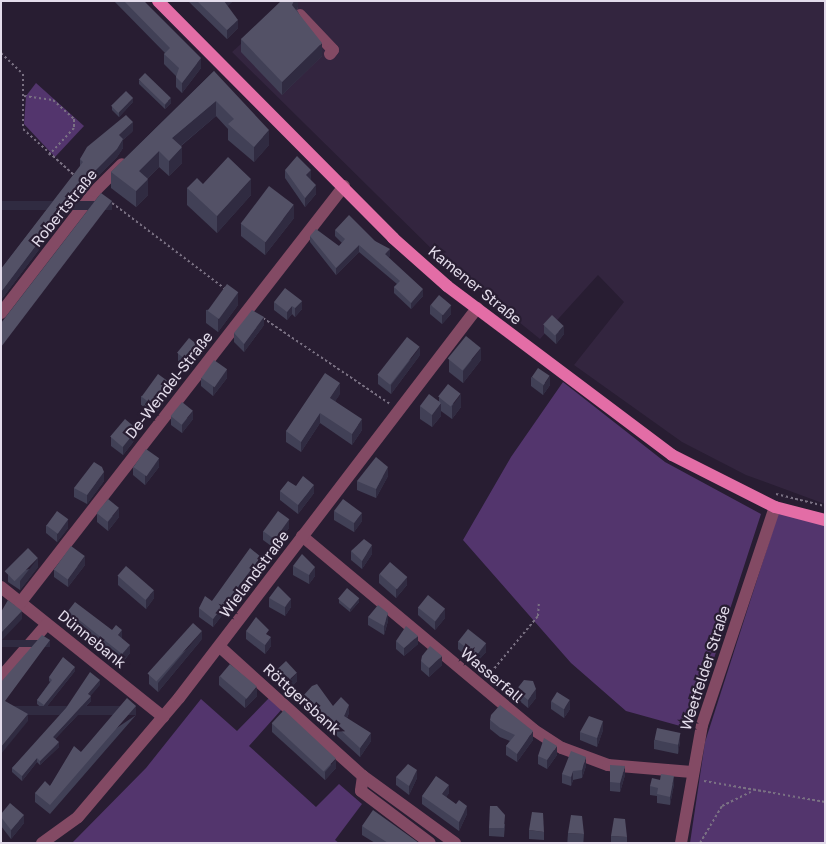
<!DOCTYPE html>
<html>
<head>
<meta charset="utf-8">
<style>
  body { margin:0 }
  #map { position:relative; width:826px; height:844px; overflow:hidden; background:#281d32; font-family:"Golos Text",sans-serif }
  div>[style] { position:absolute }
  [style*='--x'] { left:calc(var(--x)*1px); top:calc(var(--y)*1px); width:calc(var(--w)*1px); rotate:calc(var(--a)*1deg) }
  .built>* { inset:0; background:#33253f }
  .green>* { inset:0; background:#53356d }
  .path>* { height:2px; margin-top:-1px; transform-origin:0; background:repeating-linear-gradient(90deg,#7a7183 0 2.5px,transparent 0 5px) }
  .minor>* { height:12px; margin:-6px; padding:0 6px; transform-origin:6px; border-radius:6px; background:#834a64 }
  .major>* { height:12px; margin:-6px; padding:0 6px; transform-origin:6px; border-radius:6px; background:#e36da6 }
  .wall>* { inset:0; background:#414056; transform-origin:0 0 }
  .shaded-wall>* { inset:0; background:#302b41; transform-origin:0 0 }
  .building>* { inset:0; background:#535166; transform-origin:0 0 }
  span { translate:-50% -50%; white-space:nowrap; text-align:center; line-height:1.15; -webkit-text-stroke:4.5px #281d32; paint-order:stroke }
  .street-label { font-size:15px; color:#e3dceb }
  .frame { position:absolute; inset:0; border:2px solid #e3dceb; pointer-events:none }
</style>
</head>
<body>
<div id="map">
  <div class="built">
    <div style="clip-path:polygon(288px 1px,825px 1px,825px 504px,746px 475px,682px 442px,574px 365px,624px 302px,598px 275px,540px 339px,449px 266px,232px 52px)"></div>
  </div>
  <div class="green">
    <div style="clip-path:polygon(36px 83px,84px 126px,55px 157px,24px 124px,26px 96px)"></div>
    <div style="clip-path:polygon(563px 382px,665px 462px,761px 514px,691px 729px,626px 711px,571px 663px,463px 540px,511px 457px)"></div>
    <div style="clip-path:polygon(779px 511px,825px 525px,825px 843px,690px 843px,705px 742px)"></div>
    <div style="clip-path:polygon(269px 698px,282px 709px,249px 746px,316px 807px,339px 784px,362px 804px,335px 840px,339px 843px,72px 843px,146px 768px,201px 699px,237px 731px)"></div>
  </div>
  <div class="path">
    <div style="--x:1;--y:53;--w:30;--a:44"></div>
    <div style="--x:23;--y:74;--w:55;--a:90"></div>
    <div style="--x:23;--y:129;--w:69;--a:42"></div>
    <div style="--x:24;--y:96;--w:29;--a:8"></div>
    <div style="--x:53;--y:100;--w:28;--a:42"></div>
    <div style="--x:74;--y:119;--w:9;--a:90"></div>
    <div style="--x:74;--y:128;--w:37;--a:133"></div>
    <div style="--x:112;--y:203;--w:141;--a:37.2"></div>
    <div style="--x:263;--y:318;--w:153;--a:34.1"></div>
    <div style="--x:776;--y:494;--w:50;--a:13.8"></div>
    <div style="--x:488;--y:676;--w:78;--a:-50.2"></div>
    <div style="--x:538;--y:616;--w:13;--a:-86"></div>
    <div style="--x:704;--y:781;--w:123;--a:9.8"></div>
    <div style="--x:700;--y:843;--w:43;--a:-59.3"></div>
    <div style="--x:722;--y:806;--w:32;--a:-26"></div>
  </div>
  <div class="minor">
    <div style="--x:300;--y:15;--w:48;--a:46.7"></div>
    <div style="--x:333;--y:50;--w:5;--a:127"></div>
    <div style="--x:1;--y:313;--w:154;--a:-52.4"></div>
    <div style="--x:95;--y:191;--w:38;--a:-45"></div>
    <div style="--x:302;--y:536;--w:302;--a:39.9"></div>
    <div style="--x:534;--y:730;--w:33;--a:33"></div>
    <div style="--x:562;--y:748;--w:49;--a:20.3"></div>
    <div style="--x:608;--y:765;--w:84;--a:4.8"></div>
    <div style="--x:1;--y:587;--w:208;--a:38.7"></div>
    <div style="--x:20;--y:603;--w:528;--a:-52.15"></div>
    <div style="--x:220;--y:647;--w:193;--a:42.1"></div>
    <div style="--x:363;--y:776;--w:114;--a:36.1"></div>
    <div style="--x:1;--y:677;--w:70;--a:-49"></div>
    <div style="--x:363;--y:776;--w:15;--a:98"></div>
    <div style="--x:361;--y:791;--w:86;--a:37"></div>
    <div style="--x:42;--y:843;--w:44;--a:-35.8"></div>
    <div style="--x:78;--y:817;--w:156;--a:-49.7"></div>
    <div style="--x:179;--y:698;--w:491;--a:-52.6"></div>
    <div style="--x:681;--y:843;--w:120;--a:-79.9"></div>
    <div style="--x:702;--y:725;--w:230;--a:-71.5"></div>
  </div>
  <div class="major">
    <div style="--x:158;--y:1;--w:334;--a:45.2"></div>
    <div style="--x:393;--y:238;--w:72;--a:41.6"></div>
    <div style="--x:447;--y:286;--w:281;--a:36.9"></div>
    <div style="--x:672;--y:455;--w:115;--a:26.8"></div>
    <div style="--x:775;--y:507;--w:52;--a:14.6"></div>
  </div>
  <div class="wall">
    <div style="clip-path:polygon(114px 1px,144px 1px,201px 68px,182px 93px,176px 87px,176px 76px,164px 64px,164px 54px,165px 53px)"></div>
    <div style="clip-path:polygon(188px 1px,233px 1px,227px 6px,238px 28px,227px 39px)"></div>
    <div style="clip-path:polygon(298px 1px,298px 7px,297px 10px,322px 56px,282px 95px,241px 52px,241px 39px)"></div>
    <div style="clip-path:polygon(214px 71px,269px 145px,254px 162px,228px 140px,228px 129px,216px 116px,181px 146px,182px 163px,169px 176px,159px 167px,147px 179px,148px 195px,136px 207px,111px 188px,111px 172px)"></div>
    <div style="clip-path:polygon(139px 80px,171px 103px,165px 109px,139px 84px)"></div>
    <div style="clip-path:polygon(133px 102px,119px 117px,112px 110px,112px 106px)"></div>
    <div style="clip-path:polygon(133px 131px,123px 140px,123px 148px,117px 157px,83px 191px,1px 300px,1px 269px,80px 167px,80px 159px)"></div>
    <div style="clip-path:polygon(285px 170px,311px 179px,310px 179px,316px 194px,305px 207px,285px 178px)"></div>
    <div style="clip-path:polygon(203px 184px,251px 195px,217px 233px,187px 205px,187px 188px)"></div>
    <div style="clip-path:polygon(294px 218px,265px 255px,241px 236px,241px 224px)"></div>
    <div style="clip-path:polygon(335px 230px,375px 241px,390px 256px,388px 257px,423px 296px,411px 309px,394px 293px,394px 287px,397px 284px,359px 252px,336px 275px,310px 242px,310px 236px,339px 246px,342px 243px,335px 236px)"></div>
    <div style="clip-path:polygon(302px 301px,302px 309px,295px 317px,292px 314px,287px 320px,274px 310px,274px 302px)"></div>
    <div style="clip-path:polygon(238px 305px,218px 332px,206px 323px,206px 310px)"></div>
    <div style="clip-path:polygon(430px 305px,451px 314px,442px 324px,430px 314px)"></div>
    <div style="clip-path:polygon(264px 325px,244px 352px,234px 342px,234px 333px)"></div>
    <div style="clip-path:polygon(544px 325px,564px 334px,556px 344px,544px 333px)"></div>
    <div style="clip-path:polygon(178px 353px,200px 355px,189px 370px,178px 361px)"></div>
    <div style="clip-path:polygon(420px 355px,391px 394px,378px 384px,378px 375px)"></div>
    <div style="clip-path:polygon(449px 359px,481px 360px,463px 383px,449px 372px)"></div>
    <div style="clip-path:polygon(531px 377px,550px 385px,543px 395px,531px 386px)"></div>
    <div style="clip-path:polygon(201px 378px,227px 378px,213px 396px,201px 386px)"></div>
    <div style="clip-path:polygon(172px 392px,155px 415px,141px 405px,141px 396px)"></div>
    <div style="clip-path:polygon(340px 394px,335px 401px,362px 430px,352px 445px,320px 423px,301px 452px,286px 442px,286px 431px)"></div>
    <div style="clip-path:polygon(439px 397px,461px 407px,452px 419px,441px 411px,441px 416px,432px 427px,420px 419px,420px 406px,439px 401px)"></div>
    <div style="clip-path:polygon(171px 416px,193px 419px,182px 433px,171px 425px)"></div>
    <div style="clip-path:polygon(111px 437px,137px 437px,123px 455px,111px 446px)"></div>
    <div style="clip-path:polygon(133px 467px,159px 467px,145px 485px,133px 475px)"></div>
    <div style="clip-path:polygon(388px 476px,376px 498px,357px 490px,357px 481px)"></div>
    <div style="clip-path:polygon(104px 481px,87px 504px,74px 497px,74px 488px)"></div>
    <div style="clip-path:polygon(296px 486px,314px 493px,298px 514px,280px 500px,280px 491px)"></div>
    <div style="clip-path:polygon(334px 511px,362px 521px,354px 532px,334px 520px)"></div>
    <div style="clip-path:polygon(97px 513px,119px 517px,108px 531px,97px 522px)"></div>
    <div style="clip-path:polygon(46px 525px,68px 528px,57px 542px,46px 533px)"></div>
    <div style="clip-path:polygon(289px 528px,274px 548px,263px 540px,263px 531px)"></div>
    <div style="clip-path:polygon(351px 551px,372px 554px,362px 569px,351px 560px)"></div>
    <div style="clip-path:polygon(85px 565px,68px 587px,54px 577px,54px 569px)"></div>
    <div style="clip-path:polygon(261px 565px,213px 627px,199px 617px,199px 608px,212px 601px)"></div>
    <div style="clip-path:polygon(293px 566px,315px 576px,309px 584px,293px 575px)"></div>
    <div style="clip-path:polygon(38px 567px,20px 590px,8px 582px,8px 574px)"></div>
    <div style="clip-path:polygon(379px 574px,407px 585px,396px 598px,379px 583px)"></div>
    <div style="clip-path:polygon(118px 576px,154px 598px,146px 609px,118px 585px)"></div>
    <div style="clip-path:polygon(269px 598px,291px 607px,285px 616px,269px 607px)"></div>
    <div style="clip-path:polygon(339px 599px,359px 602px,350px 612px,339px 603px)"></div>
    <div style="clip-path:polygon(418px 607px,445px 618px,435px 630px,418px 615px)"></div>
    <div style="clip-path:polygon(68px 611px,112px 630px,122px 639px,130px 653px,122px 663px,68px 620px)"></div>
    <div style="clip-path:polygon(368px 617px,388px 621px,384px 635px,368px 625px)"></div>
    <div style="clip-path:polygon(246px 631px,269px 636px,271px 646px,265px 654px,246px 639px)"></div>
    <div style="clip-path:polygon(202px 639px,158px 692px,149px 684px,149px 675px)"></div>
    <div style="clip-path:polygon(396px 641px,418px 644px,404px 656px,396px 649px)"></div>
    <div style="clip-path:polygon(458px 641px,486px 652px,475px 664px,458px 649px)"></div>
    <div style="clip-path:polygon(421px 661px,442px 665px,429px 677px,421px 670px)"></div>
    <div style="clip-path:polygon(75px 671px,44px 710px,37px 704px,37px 700px,50px 682px,49px 681px,49px 677px)"></div>
    <div style="clip-path:polygon(275px 673px,297px 681px,286px 692px,275px 681px)"></div>
    <div style="clip-path:polygon(219px 676px,257px 696px,245px 708px,219px 685px)"></div>
    <div style="clip-path:polygon(100px 685px,90px 696px,91px 701px,55px 739px,59px 747px,40px 765px,37px 762px,22px 781px,12px 772px,12px 768px)"></div>
    <div style="clip-path:polygon(516px 690px,536px 698px,528px 708px,516px 698px)"></div>
    <div style="clip-path:polygon(303px 696px,333px 706px,349px 713px,347px 718px,371px 741px,360px 757px,303px 705px)"></div>
    <div style="clip-path:polygon(551px 701px,570px 709px,564px 718px,551px 709px)"></div>
    <div style="clip-path:polygon(136px 715px,50px 814px,35px 802px,35px 793px,50px 786px,81px 752px)"></div>
    <div style="clip-path:polygon(490px 720px,533px 740px,517px 762px,506px 755px,506px 746px,510px 741px,500px 737px,490px 729px)"></div>
    <div style="clip-path:polygon(272px 723px,336px 768px,325px 780px,272px 732px)"></div>
    <div style="clip-path:polygon(603px 730px,597px 747px,580px 740px,580px 732px)"></div>
    <div style="clip-path:polygon(654px 740px,680px 741px,678px 754px,654px 749px)"></div>
    <div style="clip-path:polygon(557px 755px,547px 769px,538px 764px,538px 756px)"></div>
    <div style="clip-path:polygon(610px 765px,625px 775px,620px 792px,610px 791px)"></div>
    <div style="clip-path:polygon(586px 766px,582px 778px,573px 780px,571px 786px,562px 783px,562px 774px)"></div>
    <div style="clip-path:polygon(396px 777px,417px 778px,409px 795px,396px 785px)"></div>
    <div style="clip-path:polygon(674px 784px,670px 805px,657px 803px,657px 796px,650px 795px,650px 786px)"></div>
    <div style="clip-path:polygon(449px 793px,446px 797px,467px 814px,459px 831px,422px 804px,422px 796px)"></div>
    <div style="clip-path:polygon(1px 814px,24px 823px,11px 839px,1px 826px)"></div>
    <div style="clip-path:polygon(505px 824px,504px 837px,489px 836px,489px 828px)"></div>
    <div style="clip-path:polygon(362px 826px,419px 843px,375px 843px,362px 835px)"></div>
    <div style="clip-path:polygon(529px 830px,544px 832px,544px 840px,529px 839px)"></div>
    <div style="left:568px;top:833px;width:16px;height:9px;rotate:4deg"></div>
    <div style="clip-path:polygon(611px 836px,627px 837px,627px 843px,611px 843px)"></div>
  </div>
  <div class="shaded-wall">
    <div style="clip-path:polygon(224px 1px,233px 1px,224px 10px)"></div>
    <div style="clip-path:polygon(294px 1px,298px 1px,298px 7px,292px 17px,292px 5px)"></div>
    <div style="clip-path:polygon(238px 20px,238px 28px,227px 39px,227px 30px)"></div>
    <div style="clip-path:polygon(322px 43px,322px 56px,282px 95px,282px 82px)"></div>
    <div style="clip-path:polygon(201px 58px,201px 68px,182px 93px,182px 83px)"></div>
    <div style="clip-path:polygon(133px 98px,133px 102px,119px 117px,119px 112px)"></div>
    <div style="clip-path:polygon(171px 98px,171px 103px,165px 109px,165px 105px)"></div>
    <div style="clip-path:polygon(216px 101px,216px 116px,172px 153px,172px 138px)"></div>
    <div style="clip-path:polygon(133px 122px,133px 131px,123px 140px,123px 148px,117px 157px,83px 191px,1px 300px,1px 292px,119px 135px)"></div>
    <div style="clip-path:polygon(269px 130px,269px 145px,254px 162px,254px 147px)"></div>
    <div style="clip-path:polygon(182px 147px,182px 163px,169px 176px,169px 161px)"></div>
    <div style="clip-path:polygon(159px 151px,159px 167px,139px 186px,139px 171px)"></div>
    <div style="clip-path:polygon(311px 170px,311px 179px,306px 183px,306px 175px)"></div>
    <div style="clip-path:polygon(148px 179px,148px 195px,136px 207px,136px 191px)"></div>
    <div style="clip-path:polygon(251px 179px,251px 195px,217px 233px,217px 216px)"></div>
    <div style="clip-path:polygon(316px 185px,316px 194px,305px 207px,305px 198px)"></div>
    <div style="left:112px;top:201px;width:9px;height:183px;rotate:90deg"></div>
    <div style="clip-path:polygon(294px 205px,294px 218px,265px 255px,265px 242px)"></div>
    <div style="clip-path:polygon(359px 245px,359px 252px,336px 275px,336px 268px)"></div>
    <div style="clip-path:polygon(390px 249px,390px 256px,385px 260px,385px 254px)"></div>
    <div style="clip-path:polygon(423px 289px,423px 296px,411px 309px,411px 303px)"></div>
    <div style="clip-path:polygon(238px 292px,238px 305px,218px 332px,218px 319px)"></div>
    <div style="clip-path:polygon(302px 301px,302px 309px,295px 317px,295px 308px)"></div>
    <div style="clip-path:polygon(451px 305px,451px 314px,442px 324px,442px 315px)"></div>
    <div style="clip-path:polygon(292px 306px,292px 314px,287px 320px,287px 312px)"></div>
    <div style="clip-path:polygon(264px 317px,264px 325px,244px 352px,244px 344px)"></div>
    <div style="clip-path:polygon(564px 326px,564px 334px,556px 344px,556px 335px)"></div>
    <div style="clip-path:polygon(200px 347px,200px 355px,189px 370px,189px 361px)"></div>
    <div style="clip-path:polygon(420px 347px,420px 355px,391px 394px,391px 385px)"></div>
    <div style="clip-path:polygon(481px 348px,481px 360px,463px 383px,463px 371px)"></div>
    <div style="clip-path:polygon(227px 369px,227px 378px,213px 396px,213px 387px)"></div>
    <div style="clip-path:polygon(550px 376px,550px 385px,543px 395px,543px 386px)"></div>
    <div style="clip-path:polygon(340px 383px,340px 394px,330px 409px,330px 398px)"></div>
    <div style="clip-path:polygon(172px 384px,172px 392px,155px 415px,155px 406px)"></div>
    <div style="clip-path:polygon(461px 394px,461px 407px,452px 419px,452px 406px)"></div>
    <div style="clip-path:polygon(441px 403px,441px 416px,432px 427px,432px 415px)"></div>
    <div style="clip-path:polygon(193px 411px,193px 419px,182px 433px,182px 425px)"></div>
    <div style="clip-path:polygon(320px 413px,320px 423px,301px 452px,301px 442px)"></div>
    <div style="clip-path:polygon(362px 419px,362px 430px,352px 445px,352px 434px)"></div>
    <div style="clip-path:polygon(137px 429px,137px 437px,123px 455px,123px 447px)"></div>
    <div style="clip-path:polygon(159px 458px,159px 467px,145px 485px,145px 476px)"></div>
    <div style="clip-path:polygon(388px 467px,388px 476px,376px 498px,376px 489px)"></div>
    <div style="clip-path:polygon(104px 472px,104px 481px,87px 504px,87px 495px)"></div>
    <div style="clip-path:polygon(314px 485px,314px 493px,298px 514px,298px 505px)"></div>
    <div style="clip-path:polygon(119px 508px,119px 517px,108px 531px,108px 522px)"></div>
    <div style="clip-path:polygon(362px 513px,362px 521px,354px 532px,354px 523px)"></div>
    <div style="clip-path:polygon(68px 519px,68px 528px,57px 542px,57px 534px)"></div>
    <div style="clip-path:polygon(289px 519px,289px 528px,274px 548px,274px 540px)"></div>
    <div style="clip-path:polygon(372px 545px,372px 554px,362px 569px,362px 561px)"></div>
    <div style="clip-path:polygon(85px 556px,85px 565px,68px 587px,68px 579px)"></div>
    <div style="clip-path:polygon(261px 557px,261px 565px,213px 627px,213px 619px)"></div>
    <div style="clip-path:polygon(38px 558px,38px 567px,20px 590px,20px 581px)"></div>
    <div style="clip-path:polygon(315px 567px,315px 576px,309px 584px,309px 575px)"></div>
    <div style="clip-path:polygon(407px 577px,407px 585px,396px 598px,396px 589px)"></div>
    <div style="clip-path:polygon(154px 590px,154px 598px,146px 609px,146px 600px)"></div>
    <div style="clip-path:polygon(359px 598px,359px 602px,350px 612px,350px 608px)"></div>
    <div style="clip-path:polygon(291px 599px,291px 607px,285px 616px,285px 607px)"></div>
    <div style="clip-path:polygon(445px 609px,445px 618px,435px 630px,435px 622px)"></div>
    <div style="clip-path:polygon(22px 611px,22px 619px,1px 641px,1px 633px)"></div>
    <div style="clip-path:polygon(388px 613px,388px 621px,384px 635px,384px 626px)"></div>
    <div style="clip-path:polygon(122px 630px,122px 639px,118px 635px)"></div>
    <div style="clip-path:polygon(202px 631px,202px 639px,158px 692px,158px 683px)"></div>
    <div style="clip-path:polygon(418px 636px,418px 644px,404px 656px,404px 648px)"></div>
    <div style="clip-path:polygon(271px 637px,271px 646px,265px 654px,265px 645px)"></div>
    <div style="left:50px;top:640px;width:7px;height:76px;rotate:90deg"></div>
    <div style="clip-path:polygon(486px 643px,486px 652px,475px 664px,475px 656px)"></div>
    <div style="clip-path:polygon(130px 645px,130px 653px,122px 663px,122px 654px)"></div>
    <div style="clip-path:polygon(442px 656px,442px 665px,429px 677px,429px 668px)"></div>
    <div style="clip-path:polygon(75px 667px,75px 671px,44px 710px,44px 705px)"></div>
    <div style="clip-path:polygon(297px 673px,297px 681px,286px 692px,286px 684px)"></div>
    <div style="clip-path:polygon(100px 680px,100px 685px,88px 698px,88px 694px)"></div>
    <div style="clip-path:polygon(257px 687px,257px 696px,245px 708px,245px 700px)"></div>
    <div style="clip-path:polygon(536px 689px,536px 698px,528px 708px,528px 700px)"></div>
    <div style="clip-path:polygon(91px 696px,91px 701px,53px 741px,53px 737px)"></div>
    <div style="clip-path:polygon(570px 700px,570px 709px,564px 718px,564px 709px)"></div>
    <div style="clip-path:polygon(349px 705px,349px 713px,344px 724px,344px 716px)"></div>
    <div style="left:136px;top:706px;width:9px;height:131px;rotate:90deg"></div>
    <div style="clip-path:polygon(28px 714px,28px 721px,1px 754px,1px 747px)"></div>
    <div style="clip-path:polygon(603px 721px,603px 730px,597px 747px,597px 738px)"></div>
    <div style="clip-path:polygon(533px 731px,533px 740px,517px 762px,517px 754px)"></div>
    <div style="clip-path:polygon(371px 733px,371px 741px,360px 757px,360px 748px)"></div>
    <div style="clip-path:polygon(680px 733px,680px 741px,678px 754px,678px 745px)"></div>
    <div style="clip-path:polygon(59px 742px,59px 747px,40px 765px,40px 761px)"></div>
    <div style="clip-path:polygon(557px 746px,557px 755px,547px 769px,547px 760px)"></div>
    <div style="clip-path:polygon(586px 757px,586px 766px,582px 778px,582px 770px)"></div>
    <div style="clip-path:polygon(37px 758px,37px 762px,22px 781px,22px 776px)"></div>
    <div style="clip-path:polygon(336px 759px,336px 768px,325px 780px,325px 772px)"></div>
    <div style="clip-path:polygon(625px 766px,625px 775px,620px 792px,620px 783px)"></div>
    <div style="clip-path:polygon(417px 770px,417px 778px,409px 795px,409px 786px)"></div>
    <div style="clip-path:polygon(573px 771px,573px 780px,571px 786px,571px 777px)"></div>
    <div style="clip-path:polygon(674px 776px,674px 784px,670px 805px,670px 797px)"></div>
    <div style="clip-path:polygon(449px 785px,449px 793px,442px 803px,442px 794px)"></div>
    <div style="clip-path:polygon(467px 806px,467px 814px,459px 831px,459px 822px)"></div>
    <div style="clip-path:polygon(24px 815px,24px 823px,11px 839px,11px 830px)"></div>
  </div>
  <div class="building">
    <div style="clip-path:polygon(124px 1px,144px 1px,201px 58px,182px 83px,176px 77px,179px 68px,164px 54px,170px 48px)"></div>
    <div style="clip-path:polygon(197px 1px,224px 1px,238px 20px,227px 30px)"></div>
    <div style="clip-path:polygon(281px 1px,294px 1px,292px 5px,322px 43px,282px 82px,241px 39px)"></div>
    <div style="clip-path:polygon(214px 71px,269px 130px,254px 147px,228px 124px,234px 119px,216px 101px,172px 138px,182px 147px,169px 161px,159px 151px,139px 171px,148px 179px,136px 191px,111px 172px)"></div>
    <div style="left:145px;top:73px;width:36px;height:9px;rotate:44deg"></div>
    <div style="left:126px;top:91px;width:10px;height:21px;rotate:45deg"></div>
    <div style="clip-path:polygon(126px 115px,133px 122px,119px 135px,123px 139px,117px 149px,83px 183px,1px 292px,1px 269px,83px 162px,80px 159px,87px 147px)"></div>
    <div style="clip-path:polygon(297px 156px,311px 170px,306px 175px,316px 185px,305px 198px,285px 170px)"></div>
    <div style="clip-path:polygon(228px 157px,251px 179px,217px 216px,187px 188px,197px 178px,203px 184px)"></div>
    <div style="left:269px;top:186px;width:31px;height:47px;rotate:37deg"></div>
    <div style="clip-path:polygon(101px 193px,112px 201px,1px 347px,1px 323px)"></div>
    <div style="clip-path:polygon(349px 215px,375px 241px,390px 249px,385px 254px,423px 289px,411px 303px,394px 287px,400px 281px,359px 245px,336px 268px,310px 236px,316px 229px,339px 246px,345px 239px,335px 230px)"></div>
    <div style="left:227px;top:284px;width:14px;height:33px;rotate:36deg"></div>
    <div style="clip-path:polygon(285px 288px,302px 301px,295px 308px,292px 306px,287px 312px,274px 302px)"></div>
    <div style="left:439px;top:295px;width:16px;height:13px;rotate:40deg"></div>
    <div style="clip-path:polygon(252px 310px,264px 317px,244px 344px,234px 333px)"></div>
    <div style="left:552px;top:315px;width:16px;height:13px;rotate:43deg"></div>
    <div style="left:466px;top:336px;width:19px;height:29px;rotate:39deg"></div>
    <div style="left:407px;top:337px;width:16px;height:48px;rotate:38deg"></div>
    <div style="left:189px;top:338px;width:14px;height:19px;rotate:39deg"></div>
    <div style="left:214px;top:360px;width:16px;height:22px;rotate:35deg"></div>
    <div style="left:538px;top:368px;width:14px;height:11px;rotate:34deg"></div>
    <div style="clip-path:polygon(325px 373px,340px 383px,330px 398px,362px 419px,352px 434px,320px 413px,301px 442px,286px 431px)"></div>
    <div style="left:158px;top:374px;width:17px;height:28px;rotate:36deg"></div>
    <div style="left:448px;top:384px;width:16px;height:16px;rotate:38deg"></div>
    <div style="left:429px;top:394px;width:15px;height:15px;rotate:37deg"></div>
    <div style="left:182px;top:402px;width:14px;height:18px;rotate:39deg"></div>
    <div style="left:125px;top:419px;width:16px;height:23px;rotate:40deg"></div>
    <div style="left:146px;top:449px;width:16px;height:22px;rotate:35deg"></div>
    <div style="clip-path:polygon(376px 457px,388px 467px,376px 489px,357px 481px)"></div>
    <div style="clip-path:polygon(94px 462px,102px 467px,104px 472px,87px 495px,74px 488px)"></div>
    <div style="clip-path:polygon(303px 476px,314px 485px,298px 505px,280px 491px,288px 481px,296px 486px)"></div>
    <div style="left:108px;top:499px;width:14px;height:18px;rotate:39deg"></div>
    <div style="clip-path:polygon(343px 499px,362px 513px,354px 523px,334px 511px)"></div>
    <div style="left:57px;top:511px;width:14px;height:18px;rotate:36deg"></div>
    <div style="left:278px;top:511px;width:14px;height:25px;rotate:36deg"></div>
    <div style="clip-path:polygon(364px 539px,372px 545px,362px 561px,351px 551px)"></div>
    <div style="left:71px;top:546px;width:17px;height:29px;rotate:36deg"></div>
    <div style="left:28px;top:548px;width:14px;height:33px;rotate:45deg"></div>
    <div style="clip-path:polygon(250px 548px,261px 557px,213px 619px,199px 608px,205px 596px,212px 601px)"></div>
    <div style="clip-path:polygon(302px 554px,315px 567px,309px 575px,293px 566px)"></div>
    <div style="left:390px;top:562px;width:23px;height:16px;rotate:41deg"></div>
    <div style="left:126px;top:566px;width:37px;height:13px;rotate:41deg"></div>
    <div style="clip-path:polygon(278px 586px,291px 599px,285px 607px,269px 598px)"></div>
    <div style="left:347px;top:588px;width:16px;height:14px;rotate:40deg"></div>
    <div style="left:428px;top:595px;width:22px;height:16px;rotate:39deg"></div>
    <div style="clip-path:polygon(8px 600px,22px 611px,1px 633px,1px 612px)"></div>
    <div style="clip-path:polygon(75px 602px,112px 630px,116px 625px,122px 630px,118px 635px,130px 645px,122px 654px,68px 611px)"></div>
    <div style="clip-path:polygon(378px 605px,388px 613px,384px 626px,368px 617px)"></div>
    <div style="clip-path:polygon(256px 617px,269px 630px,266px 634px,271px 637px,265px 645px,246px 631px)"></div>
    <div style="left:193px;top:623px;width:12px;height:68px;rotate:42deg"></div>
    <div style="clip-path:polygon(406px 626px,418px 636px,404px 648px,396px 641px)"></div>
    <div style="left:468px;top:629px;width:23px;height:16px;rotate:38deg"></div>
    <div style="clip-path:polygon(42px 635px,50px 640px,5px 701px,28px 714px,1px 747px,1px 682px)"></div>
    <div style="clip-path:polygon(430px 646px,442px 656px,429px 668px,421px 661px,422px 656px)"></div>
    <div style="clip-path:polygon(63px 657px,75px 667px,44px 705px,37px 700px,52px 680px,49px 677px)"></div>
    <div style="left:286px;top:661px;width:16px;height:16px;rotate:47deg"></div>
    <div style="left:230px;top:664px;width:35px;height:16px;rotate:40deg"></div>
    <div style="clip-path:polygon(90px 672px,100px 680px,88px 694px,91px 696px,53px 737px,59px 742px,40px 761px,37px 758px,22px 776px,12px 768px,66px 708px)"></div>
    <div style="clip-path:polygon(524px 680px,533px 681px,536px 689px,528px 700px,516px 690px)"></div>
    <div style="clip-path:polygon(317px 684px,333px 706px,341px 697px,349px 705px,344px 716px,371px 733px,360px 748px,303px 696px,312px 686px)"></div>
    <div style="left:557px;top:692px;width:15px;height:11px;rotate:32deg"></div>
    <div style="clip-path:polygon(127px 698px,136px 706px,50px 805px,35px 793px,45px 781px,50px 786px,74px 746px,81px 752px)"></div>
    <div style="clip-path:polygon(500px 705px,533px 731px,517px 754px,506px 746px,515px 735px,500px 728px,490px 720px,491px 715px)"></div>
    <div style="left:284px;top:710px;width:71px;height:18px;rotate:43deg"></div>
    <div style="clip-path:polygon(589px 716px,603px 721px,597px 738px,580px 732px)"></div>
    <div style="left:657px;top:728px;width:24px;height:12px;rotate:12deg"></div>
    <div style="clip-path:polygon(544px 738px,557px 746px,547px 760px,538px 756px)"></div>
    <div style="clip-path:polygon(571px 751px,586px 757px,582px 770px,573px 771px,571px 777px,562px 774px)"></div>
    <div style="clip-path:polygon(408px 764px,417px 770px,409px 786px,396px 777px)"></div>
    <div style="clip-path:polygon(610px 765px,625px 766px,620px 783px,610px 782px)"></div>
    <div style="clip-path:polygon(661px 774px,674px 776px,670px 797px,657px 794px,658px 788px,650px 786px,652px 778px,660px 780px)"></div>
    <div style="clip-path:polygon(436px 776px,449px 785px,442px 794px,456px 804px,459px 800px,467px 806px,459px 822px,422px 796px)"></div>
    <div style="clip-path:polygon(10px 803px,24px 815px,11px 830px,1px 817px,1px 814px)"></div>
    <div style="clip-path:polygon(490px 806px,497px 806px,505px 815px,504px 828px,489px 828px)"></div>
    <div style="clip-path:polygon(373px 810px,419px 843px,388px 843px,362px 826px)"></div>
    <div style="clip-path:polygon(532px 812px,543px 813px,544px 832px,529px 830px)"></div>
    <div style="clip-path:polygon(571px 815px,582px 816px,584px 834px,568px 833px)"></div>
    <div style="clip-path:polygon(614px 818px,625px 819px,627px 837px,611px 836px)"></div>
  </div>
  <div class="street-label">
    <span style="left:64px;top:208px;rotate:-51deg">Robertstraße</span>
    <span style="left:475px;top:285px;rotate:39deg">Kamener Straße</span>
    <span style="left:169px;top:385px;rotate:-52deg">De-Wendel-Straße</span>
    <span style="left:254px;top:574px;rotate:-53deg">Wielandstraße</span>
    <span style="left:92px;top:639px;rotate:39deg">Dünnebank</span>
    <span style="left:705px;top:668px;rotate:-72deg">Weetfelder Straße</span>
    <span style="left:492px;top:675px;rotate:40deg">Wasserfall</span>
    <span style="left:302px;top:699px;rotate:42deg">Röttgersbank</span>
  </div>
  <div class="frame"></div>
</div>
</body>
</html>
